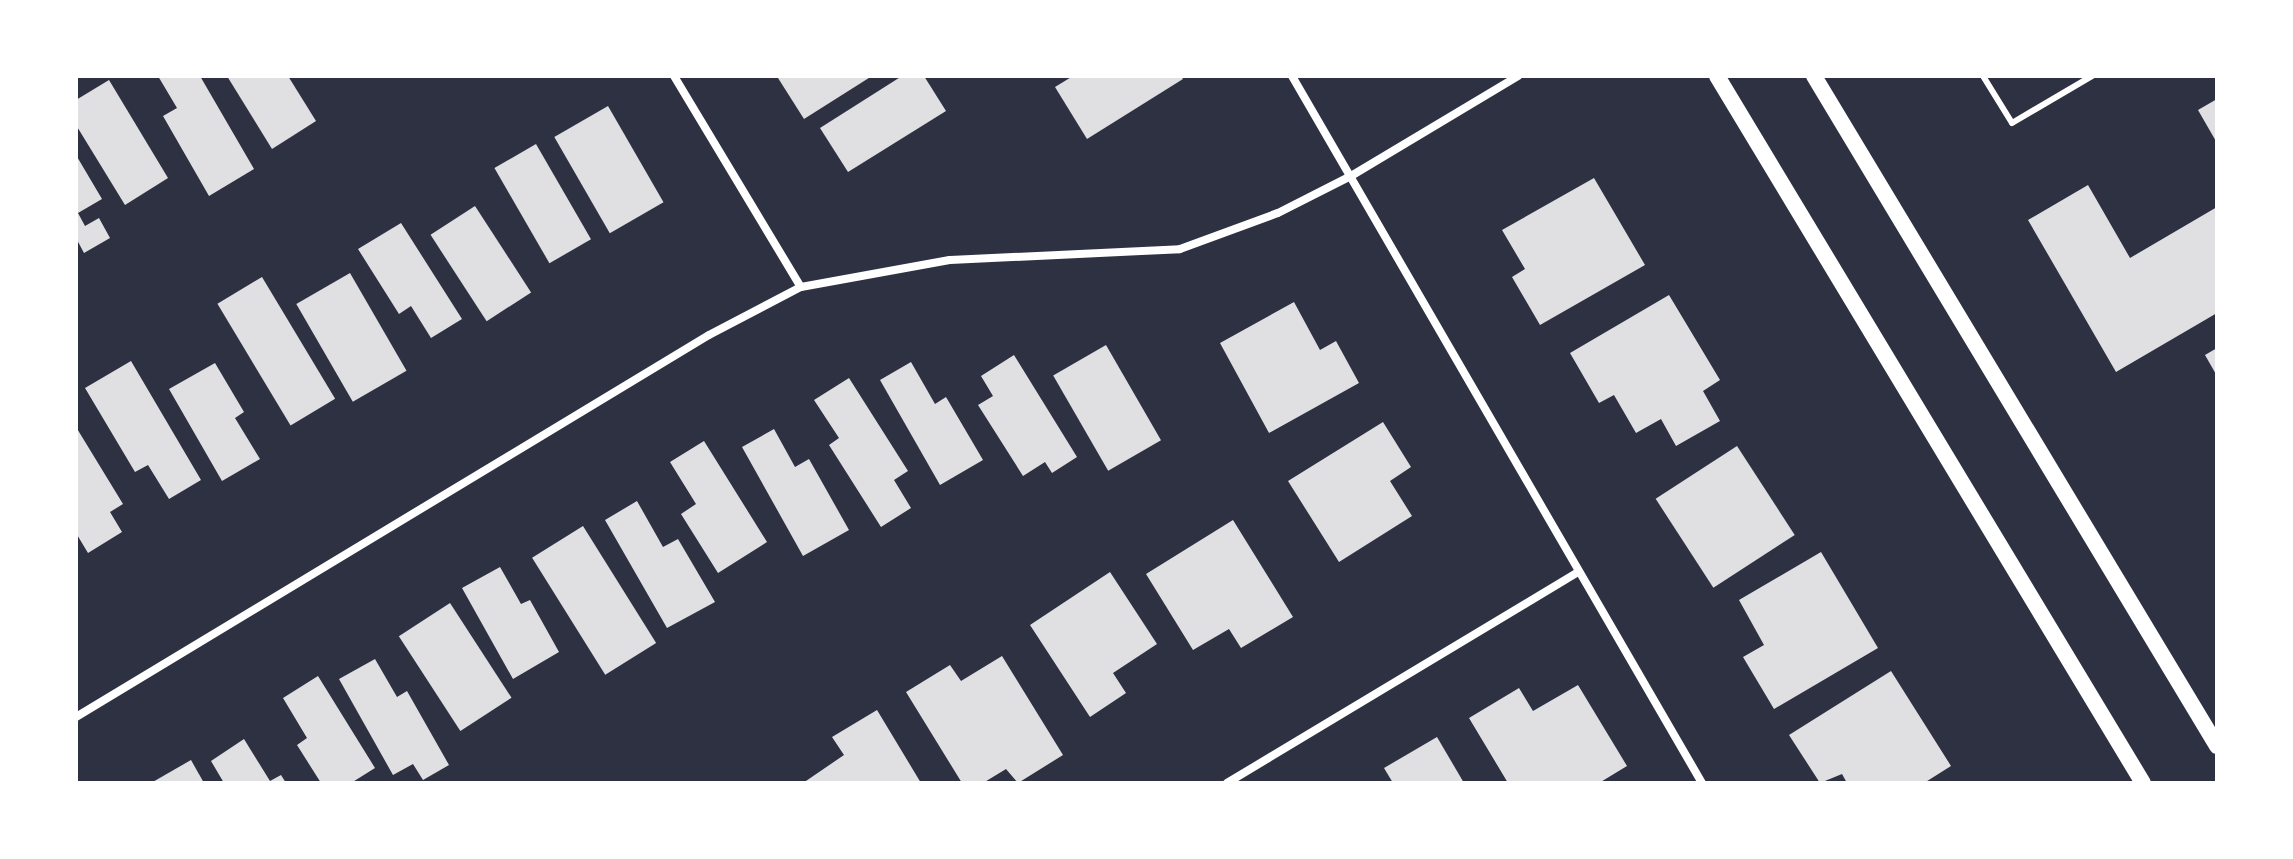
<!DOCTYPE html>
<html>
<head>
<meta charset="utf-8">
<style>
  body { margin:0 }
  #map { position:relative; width:2293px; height:859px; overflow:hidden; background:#2d3142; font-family:Quicksand,sans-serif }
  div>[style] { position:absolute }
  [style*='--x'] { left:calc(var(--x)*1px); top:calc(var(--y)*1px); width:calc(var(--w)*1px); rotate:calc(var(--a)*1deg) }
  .building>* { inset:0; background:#e0e0e3; transform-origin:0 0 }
  .service>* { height:6px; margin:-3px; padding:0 3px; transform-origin:3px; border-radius:3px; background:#fff }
  .minor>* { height:8px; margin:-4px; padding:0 4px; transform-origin:4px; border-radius:4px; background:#fff }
  .secondary>* { height:16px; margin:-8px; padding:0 8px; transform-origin:8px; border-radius:8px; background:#fff }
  span { translate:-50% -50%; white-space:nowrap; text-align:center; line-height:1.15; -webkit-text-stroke:8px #fff; paint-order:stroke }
  .frame { position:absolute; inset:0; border:78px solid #fff; pointer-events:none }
</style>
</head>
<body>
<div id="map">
  <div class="building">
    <div style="clip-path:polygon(158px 76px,200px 76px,254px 169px,209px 196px,163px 116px,177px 108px)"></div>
    <div style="clip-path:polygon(227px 76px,288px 76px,316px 121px,272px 149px)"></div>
    <div style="clip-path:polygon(781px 76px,872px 76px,804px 119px,778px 78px)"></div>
    <div style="clip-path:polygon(902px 76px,924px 76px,946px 111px,848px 172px,820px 128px)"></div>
    <div style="clip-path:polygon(1073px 76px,1181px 76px,1183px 79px,1087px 139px,1055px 87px)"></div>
    <div style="clip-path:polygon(109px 80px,168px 178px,125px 205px,76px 125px,76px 100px)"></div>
    <div style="clip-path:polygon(2217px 99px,2217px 143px,2198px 110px)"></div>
    <div style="left:608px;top:106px;width:111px;height:62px;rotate:60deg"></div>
    <div style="left:536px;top:144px;width:110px;height:48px;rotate:60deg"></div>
    <div style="clip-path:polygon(76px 155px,102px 199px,78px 213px,85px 226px,99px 218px,110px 238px,84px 253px,76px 238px)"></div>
    <div style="clip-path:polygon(1594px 178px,1645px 265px,1540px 325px,1512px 277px,1525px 269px,1502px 230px)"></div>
    <div style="clip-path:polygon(2088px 185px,2130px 258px,2217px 207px,2217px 313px,2116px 372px,2028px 220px)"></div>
    <div style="left:475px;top:206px;width:103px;height:53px;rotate:57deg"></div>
    <div style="clip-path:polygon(401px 223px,462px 319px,431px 338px,411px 306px,399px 314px,358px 249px)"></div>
    <div style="left:350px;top:273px;width:113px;height:62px;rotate:60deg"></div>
    <div style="left:262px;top:277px;width:142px;height:52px;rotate:59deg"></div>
    <div style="clip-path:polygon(1669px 295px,1720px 380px,1703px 391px,1720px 421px,1676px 446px,1661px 419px,1636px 433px,1614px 395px,1599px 403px,1570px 353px)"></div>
    <div style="clip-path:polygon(1294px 302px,1320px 350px,1336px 341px,1359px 383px,1269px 433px,1220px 343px)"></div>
    <div style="left:1106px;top:345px;width:110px;height:61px;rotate:60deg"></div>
    <div style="clip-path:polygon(2217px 348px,2217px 376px,2205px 355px)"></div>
    <div style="clip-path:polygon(1014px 355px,1077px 457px,1052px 473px,1045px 462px,1023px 476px,978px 405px,993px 396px,981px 376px)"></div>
    <div style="clip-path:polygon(131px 361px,201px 480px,169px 499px,148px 465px,135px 472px,85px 388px)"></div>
    <div style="clip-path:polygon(911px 362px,935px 404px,946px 397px,983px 460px,940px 485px,880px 380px)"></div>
    <div style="clip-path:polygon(215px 363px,244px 412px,235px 418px,260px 459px,222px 481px,169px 389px)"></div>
    <div style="clip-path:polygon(849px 378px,908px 471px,894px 480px,911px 508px,881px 527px,829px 445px,839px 438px,814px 400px)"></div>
    <div style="clip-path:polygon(1383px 422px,1411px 467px,1390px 481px,1412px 516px,1339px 562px,1288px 481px)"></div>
    <div style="clip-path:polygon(76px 427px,123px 504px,110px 512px,122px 532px,88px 553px,76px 533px)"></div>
    <div style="clip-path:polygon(774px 429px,795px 467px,809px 459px,849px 530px,803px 556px,742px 447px)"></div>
    <div style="clip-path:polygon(704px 441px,767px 542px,718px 573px,681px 514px,696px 504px,670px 462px)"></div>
    <div style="left:1737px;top:446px;width:106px;height:97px;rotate:57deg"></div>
    <div style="clip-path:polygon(637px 501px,663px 547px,678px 539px,715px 602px,667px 628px,605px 520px)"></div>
    <div style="clip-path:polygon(1233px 520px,1293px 617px,1241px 648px,1229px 629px,1193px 650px,1146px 574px)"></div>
    <div style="left:583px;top:526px;width:138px;height:60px;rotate:58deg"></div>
    <div style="clip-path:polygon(1821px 552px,1878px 648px,1774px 709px,1743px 657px,1764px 645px,1739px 600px)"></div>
    <div style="clip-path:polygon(500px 567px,521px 604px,530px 600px,559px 652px,513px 679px,462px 588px)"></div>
    <div style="clip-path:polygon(1110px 572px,1157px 644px,1113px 673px,1126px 693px,1090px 717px,1030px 625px)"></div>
    <div style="left:450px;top:603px;width:113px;height:61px;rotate:57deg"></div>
    <div style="clip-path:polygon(1002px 656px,1063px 755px,1018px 783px,1006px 769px,983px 783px,962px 783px,906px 692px,950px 665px,961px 681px)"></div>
    <div style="clip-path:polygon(375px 659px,397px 697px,407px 691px,449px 765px,423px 780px,413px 764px,393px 775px,339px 679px)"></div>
    <div style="clip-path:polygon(1891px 671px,1951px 766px,1924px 783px,1847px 783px,1842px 774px,1820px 783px,1789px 735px)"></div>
    <div style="clip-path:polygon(318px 676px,375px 768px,351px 783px,321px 783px,297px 745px,307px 738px,283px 698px)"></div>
    <div style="clip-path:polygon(1578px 685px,1627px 766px,1599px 783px,1508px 783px,1469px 718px,1519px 688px,1533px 711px)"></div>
    <div style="clip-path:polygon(877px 710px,921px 783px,803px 783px,844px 755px,832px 737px)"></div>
    <div style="clip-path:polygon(1437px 737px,1464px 783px,1393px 783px,1384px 768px)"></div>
    <div style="clip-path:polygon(244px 739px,270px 781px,281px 775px,286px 783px,224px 783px,211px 761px)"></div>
    <div style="clip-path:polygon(191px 760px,204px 783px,151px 783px)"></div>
  </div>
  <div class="service">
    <div style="--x:1983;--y:76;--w:55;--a:58.3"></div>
    <div style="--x:2012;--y:123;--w:93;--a:-30.4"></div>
  </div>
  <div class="minor">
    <div style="--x:674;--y:76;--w:246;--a:59"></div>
    <div style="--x:1292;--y:76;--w:817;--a:59.89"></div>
    <div style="--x:76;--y:717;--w:739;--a:-31.11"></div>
    <div style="--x:709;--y:335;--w:104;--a:-27.6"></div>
    <div style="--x:801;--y:287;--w:151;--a:-10.3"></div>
    <div style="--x:950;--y:260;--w:230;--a:-2.7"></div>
    <div style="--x:1180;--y:249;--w:104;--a:-20.2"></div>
    <div style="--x:1278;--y:213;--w:82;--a:-26.9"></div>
    <div style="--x:1351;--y:176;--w:195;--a:-30.9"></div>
    <div style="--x:1227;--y:783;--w:407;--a:-31"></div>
  </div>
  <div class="secondary">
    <div style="--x:1717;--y:76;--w:825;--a:58.93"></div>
    <div style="--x:1814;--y:76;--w:782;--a:58.97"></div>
  </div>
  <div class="frame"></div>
</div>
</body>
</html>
